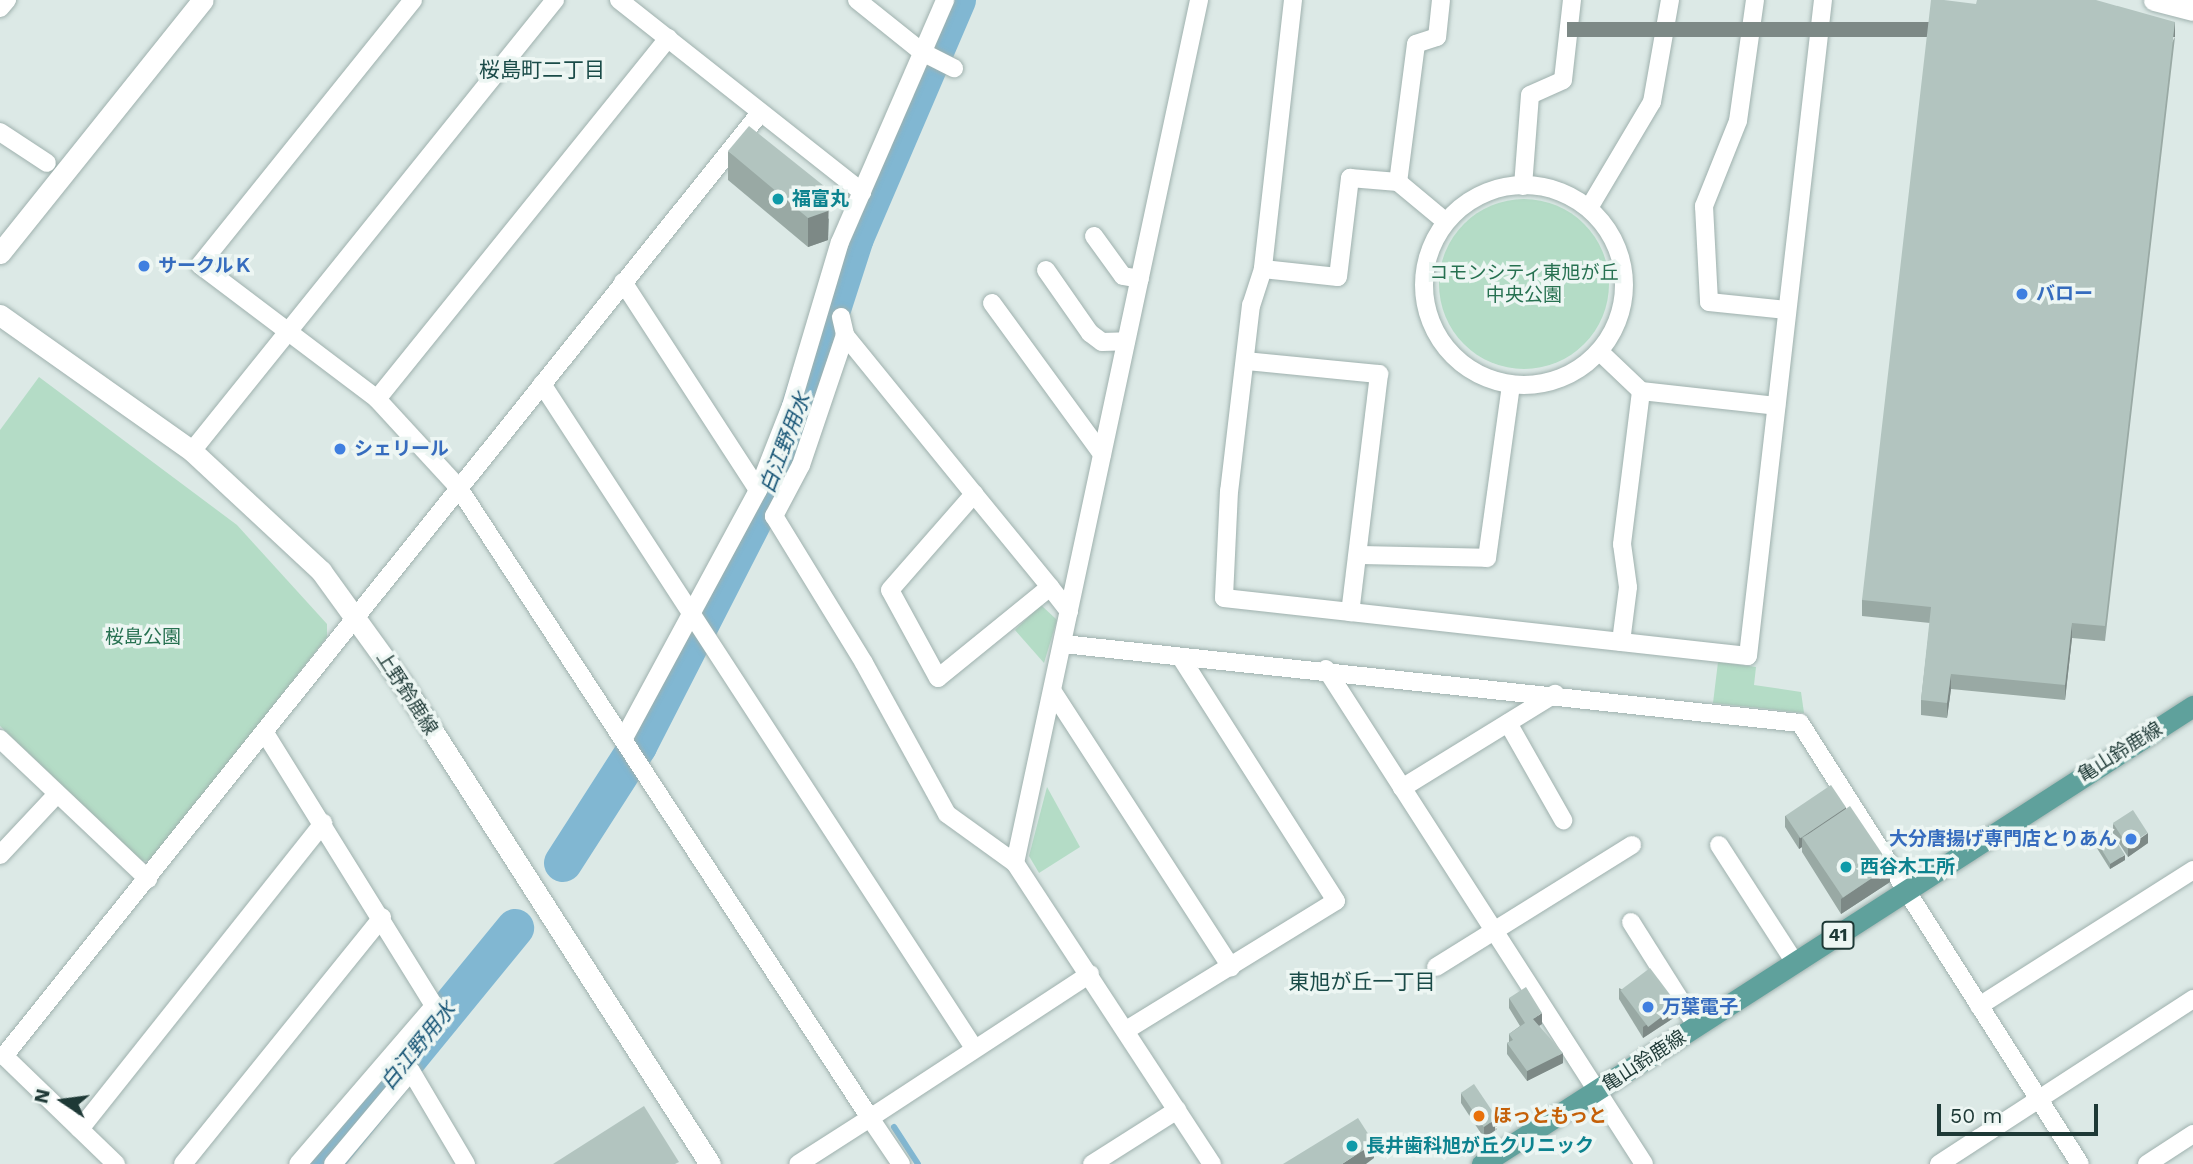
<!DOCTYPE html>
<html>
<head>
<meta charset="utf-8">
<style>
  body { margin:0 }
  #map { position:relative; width:2193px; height:1164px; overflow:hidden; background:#dce9e6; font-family:"Work Sans","Noto Sans JP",sans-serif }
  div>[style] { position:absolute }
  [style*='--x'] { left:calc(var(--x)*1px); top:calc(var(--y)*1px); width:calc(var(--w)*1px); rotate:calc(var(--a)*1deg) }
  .green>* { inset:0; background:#b4dcc6 }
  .round { border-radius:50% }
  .stream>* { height:6px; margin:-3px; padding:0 3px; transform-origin:3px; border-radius:3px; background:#81b7d2 }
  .river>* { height:38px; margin:-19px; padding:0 19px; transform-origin:19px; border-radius:19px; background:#81b7d2 }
  .roads { filter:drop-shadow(0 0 2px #9fb1ae) drop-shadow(0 0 2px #9fb1ae) }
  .minor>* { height:18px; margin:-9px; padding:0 9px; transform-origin:9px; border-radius:9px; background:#fff }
  .minor>.ring { margin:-9px; padding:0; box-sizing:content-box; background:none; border:18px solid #fff; border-radius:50% }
  .tertiary>* { height:21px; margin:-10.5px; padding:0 10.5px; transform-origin:10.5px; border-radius:10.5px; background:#fff }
  .secondary>* { height:21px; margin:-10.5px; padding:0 10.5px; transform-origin:10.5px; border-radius:10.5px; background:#fff }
  .primary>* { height:21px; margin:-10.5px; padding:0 10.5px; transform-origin:10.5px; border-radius:10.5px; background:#5fa19c }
  .wall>* { inset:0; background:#99a9a4 }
  .shaded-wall>* { inset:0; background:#7d8986; transform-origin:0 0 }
  .building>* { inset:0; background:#b2c4bf; transform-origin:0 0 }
  .dots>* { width:19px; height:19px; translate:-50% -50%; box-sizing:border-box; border:4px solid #edf6f3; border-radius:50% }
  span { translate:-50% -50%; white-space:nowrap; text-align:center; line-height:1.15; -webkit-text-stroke:7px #edf6f3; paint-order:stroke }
  .shield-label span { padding:2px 5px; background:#edf6f3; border:2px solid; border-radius:5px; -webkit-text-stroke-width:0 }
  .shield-label { font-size:18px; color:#1e3936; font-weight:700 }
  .culture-label { font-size:19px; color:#0d838f; font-weight:700 }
  .left { translate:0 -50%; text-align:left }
  .shop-label { font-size:19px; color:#366cbe; font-weight:700 }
  .right { translate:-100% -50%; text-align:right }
  .park-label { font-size:19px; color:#277151 }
  .street-label { font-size:19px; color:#1e3936 }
  .food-label { font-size:19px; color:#c56008; font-weight:700 }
  .neighbourhood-label { font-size:21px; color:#1a4b48 }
  .water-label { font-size:21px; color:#175576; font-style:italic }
  .north { position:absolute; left:28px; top:1066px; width:70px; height:70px; -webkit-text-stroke:5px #edf6f3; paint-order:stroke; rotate:283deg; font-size:19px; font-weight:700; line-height:28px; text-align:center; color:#1e3936 }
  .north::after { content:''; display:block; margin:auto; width:24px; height:32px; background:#1e3936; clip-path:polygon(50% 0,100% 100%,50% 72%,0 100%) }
  .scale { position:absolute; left:1937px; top:1104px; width:161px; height:32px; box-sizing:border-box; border:4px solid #1e3936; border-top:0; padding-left:9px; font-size:21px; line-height:24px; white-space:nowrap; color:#1e3936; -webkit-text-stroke:5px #edf6f3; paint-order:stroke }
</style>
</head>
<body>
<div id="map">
  <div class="green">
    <div class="round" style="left:1439px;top:199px;width:170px;height:170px"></div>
    <div style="clip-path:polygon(39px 377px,237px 525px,327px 624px,327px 637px,152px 860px,142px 861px,0 726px,0 430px)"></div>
    <div style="clip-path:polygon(1041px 605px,1057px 620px,1044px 663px,1015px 630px)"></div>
    <div style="clip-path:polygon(1718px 662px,1756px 667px,1754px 685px,1801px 692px,1804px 713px,1713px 703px)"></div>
    <div style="clip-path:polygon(1047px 787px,1080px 847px,1039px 873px,1029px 856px)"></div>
  </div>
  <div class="stream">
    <div style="--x:894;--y:1127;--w:44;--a:57"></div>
  </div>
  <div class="river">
    <div style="--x:563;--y:863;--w:139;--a:-57.3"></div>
    <div style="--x:638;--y:746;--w:317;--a:-62.9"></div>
    <div style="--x:782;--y:464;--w:237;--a:-72.1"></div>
    <div style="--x:855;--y:238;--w:259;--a:-66.8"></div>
    <div style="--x:322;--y:1164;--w:305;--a:-50.7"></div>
  </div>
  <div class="roads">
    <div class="minor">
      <div style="--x:413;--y:0;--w:340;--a:128.8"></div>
      <div style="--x:200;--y:265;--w:222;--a:37.1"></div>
      <div style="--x:377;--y:399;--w:120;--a:47.4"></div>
      <div style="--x:458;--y:487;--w:754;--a:56.86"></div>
      <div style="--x:870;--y:1118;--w:85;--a:147.4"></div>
      <div style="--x:619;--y:0;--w:310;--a:38.3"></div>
      <div style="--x:857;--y:0;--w:83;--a:38.7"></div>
      <div style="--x:922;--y:52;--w:36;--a:27"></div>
      <div style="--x:1293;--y:0;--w:271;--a:96.4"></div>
      <div style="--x:1263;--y:269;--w:38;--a:108"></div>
      <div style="--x:1251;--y:305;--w:187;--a:96.7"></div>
      <div style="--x:1229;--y:491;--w:107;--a:92.7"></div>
      <div style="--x:1224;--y:598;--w:527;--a:6.32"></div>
      <div style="--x:1748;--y:656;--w:660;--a:-83.48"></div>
      <div style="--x:1441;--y:0;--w:37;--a:96"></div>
      <div style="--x:1437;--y:37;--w:22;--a:162"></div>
      <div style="--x:1416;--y:44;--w:139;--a:97.4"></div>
      <div style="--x:1398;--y:182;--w:62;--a:39.8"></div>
      <div style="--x:1755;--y:0;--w:122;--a:98"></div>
      <div style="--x:1738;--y:121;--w:92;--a:111.8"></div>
      <div style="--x:1704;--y:206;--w:96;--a:87"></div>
      <div style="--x:1709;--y:302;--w:78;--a:5.9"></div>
      <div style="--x:0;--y:8;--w:11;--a:-49"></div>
      <div style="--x:0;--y:132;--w:56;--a:33.4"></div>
      <div class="ring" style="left:1424px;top:185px;width:182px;height:182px"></div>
      <div style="--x:1523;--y:186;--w:91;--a:-85.6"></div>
      <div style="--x:1530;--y:95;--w:36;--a:-24"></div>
      <div style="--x:1563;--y:80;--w:81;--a:-83.6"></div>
      <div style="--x:1589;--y:208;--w:123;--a:-59.3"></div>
      <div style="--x:1652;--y:102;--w:104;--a:-80"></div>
      <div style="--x:1094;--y:236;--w:49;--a:54.1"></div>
      <div style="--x:1123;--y:276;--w:17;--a:10"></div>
      <div style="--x:1263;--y:269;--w:75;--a:6.1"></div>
      <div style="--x:1338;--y:277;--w:100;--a:-83.1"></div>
      <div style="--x:1350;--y:178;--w:48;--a:4.8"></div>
      <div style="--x:1046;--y:270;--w:77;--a:55.1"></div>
      <div style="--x:1090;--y:333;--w:15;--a:37"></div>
      <div style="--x:1102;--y:342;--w:24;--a:-2"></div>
      <div style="--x:623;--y:282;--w:248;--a:57"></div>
      <div style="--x:992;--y:303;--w:187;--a:53.9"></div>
      <div style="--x:841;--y:317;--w:18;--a:77"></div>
      <div style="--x:1600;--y:352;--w:57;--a:43.6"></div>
      <div style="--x:1641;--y:391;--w:136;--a:6.3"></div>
      <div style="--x:1246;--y:361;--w:134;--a:5.6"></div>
      <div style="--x:1379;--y:374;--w:240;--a:96.9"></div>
      <div style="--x:542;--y:384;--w:792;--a:56.95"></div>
      <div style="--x:377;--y:399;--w:464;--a:-51.1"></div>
      <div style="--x:192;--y:451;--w:579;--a:-51.17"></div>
      <div style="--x:974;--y:494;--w:205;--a:-129.1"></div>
      <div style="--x:845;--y:335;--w:137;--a:108.7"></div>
      <div style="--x:801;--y:465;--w:58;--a:117.9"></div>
      <div style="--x:774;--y:516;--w:172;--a:58.5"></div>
      <div style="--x:864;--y:663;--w:172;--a:61.2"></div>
      <div style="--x:947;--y:814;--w:84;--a:35.8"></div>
      <div style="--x:1015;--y:863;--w:360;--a:56.8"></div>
      <div style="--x:1359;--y:555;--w:128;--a:1.3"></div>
      <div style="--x:1487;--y:558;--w:175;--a:-82.1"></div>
      <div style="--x:1050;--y:587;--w:144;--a:140.9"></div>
      <div style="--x:938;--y:678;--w:100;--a:-118.6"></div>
      <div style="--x:890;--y:590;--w:128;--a:-48.8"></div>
      <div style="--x:974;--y:494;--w:120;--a:50.7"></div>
      <div style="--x:1050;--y:587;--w:31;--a:52"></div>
      <div style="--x:1621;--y:642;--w:55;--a:-82.7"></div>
      <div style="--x:1628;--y:587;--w:43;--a:-97.9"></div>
      <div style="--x:1622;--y:544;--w:154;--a:-82.9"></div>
      <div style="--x:1063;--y:644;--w:741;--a:6.12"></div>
      <div style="--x:1800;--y:723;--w:522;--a:57.59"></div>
      <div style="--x:1326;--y:669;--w:588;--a:57.28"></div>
      <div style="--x:1053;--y:692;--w:328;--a:57.1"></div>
      <div style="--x:1508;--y:723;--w:112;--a:60.4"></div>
      <div style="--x:265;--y:733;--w:321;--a:58.2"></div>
      <div style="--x:434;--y:1006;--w:208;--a:130.7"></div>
      <div style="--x:624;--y:738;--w:282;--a:-61.6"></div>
      <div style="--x:758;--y:490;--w:90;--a:-68.6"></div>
      <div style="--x:791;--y:406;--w:171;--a:-73.4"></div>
      <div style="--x:840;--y:242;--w:264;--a:-66.5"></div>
      <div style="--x:0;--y:739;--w:204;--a:43.4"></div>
      <div style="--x:1402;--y:788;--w:180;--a:-31.6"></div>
      <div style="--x:1719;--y:845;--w:140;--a:57.2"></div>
      <div style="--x:0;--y:855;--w:83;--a:-46.9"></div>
      <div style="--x:1015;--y:863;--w:882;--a:-77.96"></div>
      <div style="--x:1631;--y:922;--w:124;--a:57.8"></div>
      <div style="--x:1436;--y:967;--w:231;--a:-31.9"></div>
      <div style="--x:1979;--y:1006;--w:254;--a:-32.4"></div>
      <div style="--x:1128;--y:1029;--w:244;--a:-31.6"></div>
      <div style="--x:1336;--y:901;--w:288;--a:-122.5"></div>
      <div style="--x:80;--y:1129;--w:391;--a:-51.5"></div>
      <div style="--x:116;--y:1164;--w:156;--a:-136"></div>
      <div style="--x:4;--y:1056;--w:1209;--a:-51.28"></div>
      <div style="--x:183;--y:1164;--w:317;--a:-51.1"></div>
      <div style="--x:333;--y:1164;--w:121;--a:-50"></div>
      <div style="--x:411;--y:1071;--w:108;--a:59.4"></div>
      <div style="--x:901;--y:1164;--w:55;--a:-124"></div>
      <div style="--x:870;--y:1118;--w:263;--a:-33.2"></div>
      <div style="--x:1092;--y:1164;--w:101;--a:-32.4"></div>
      <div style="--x:1939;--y:1164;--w:303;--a:-33"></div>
      <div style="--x:2147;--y:1164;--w:55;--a:-33.1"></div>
    </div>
    <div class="tertiary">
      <div style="--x:2154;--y:0;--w:40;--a:14.4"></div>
      <div style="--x:0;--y:253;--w:324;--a:-51.3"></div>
    </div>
    <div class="secondary">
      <div style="--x:0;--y:315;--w:235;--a:35.3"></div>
      <div style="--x:192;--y:451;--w:176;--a:42.9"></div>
      <div style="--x:321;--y:571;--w:138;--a:54.1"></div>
      <div style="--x:402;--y:683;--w:571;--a:57.37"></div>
    </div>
    <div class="primary">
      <div style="--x:1482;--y:1164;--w:846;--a:-32.79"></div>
    </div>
  </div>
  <div class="wall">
    <div style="clip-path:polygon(2175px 37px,2105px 641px,2072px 638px,2065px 700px,1951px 689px,1947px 718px,1921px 715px,1921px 700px,1930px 623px,1862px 616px,1862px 600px)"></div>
    <div style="clip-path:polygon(728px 151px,829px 219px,828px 240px,808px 247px,728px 180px)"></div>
    <div style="clip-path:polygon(1846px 809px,1890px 882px,1841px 914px,1802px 852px,1802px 847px,1799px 849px,1785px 827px,1785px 816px)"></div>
    <div style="clip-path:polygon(2113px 824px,2148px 843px,2128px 857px,2113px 834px)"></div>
    <div style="clip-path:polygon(2095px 840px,2125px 860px,2110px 869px,2095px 845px)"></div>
    <div style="clip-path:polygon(1619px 988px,1678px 1015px,1643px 1038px,1619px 999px)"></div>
    <div style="clip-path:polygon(1509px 998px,1542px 1024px,1539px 1026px,1563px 1063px,1527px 1081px,1507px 1054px,1507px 1043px,1509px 1042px,1509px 1034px,1520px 1026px,1509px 1008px)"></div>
    <div style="clip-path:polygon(1461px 1093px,1497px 1129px,1484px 1138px,1461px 1103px)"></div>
  </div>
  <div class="shaded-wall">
    <div style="left:2175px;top:22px;width:15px;height:608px;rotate:90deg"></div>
    <div style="clip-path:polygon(829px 190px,828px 240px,808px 247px,808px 218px)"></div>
    <div style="clip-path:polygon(2072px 623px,2072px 638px,2065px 700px,2065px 685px)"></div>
    <div style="clip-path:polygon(1951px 674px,1951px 689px,1947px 718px,1947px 703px)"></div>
    <div style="clip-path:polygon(1846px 807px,1846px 818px,1802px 837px,1802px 847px,1799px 849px,1799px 838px)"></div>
    <div style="clip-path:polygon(2148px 833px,2148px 843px,2128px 857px,2128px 847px)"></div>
    <div style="clip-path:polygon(2125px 855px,2125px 860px,2110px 869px,2110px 864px)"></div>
    <div style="clip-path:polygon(1890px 866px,1890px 882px,1841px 914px,1841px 899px)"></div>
    <div style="clip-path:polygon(1678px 1005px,1678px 1015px,1643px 1038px,1643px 1027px)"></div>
    <div style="clip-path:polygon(1542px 1013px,1542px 1024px,1533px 1029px,1533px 1019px)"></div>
    <div style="clip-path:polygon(1563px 1053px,1563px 1063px,1527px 1081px,1527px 1071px)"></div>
    <div style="clip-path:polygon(1497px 1118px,1497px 1129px,1484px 1138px,1484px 1127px)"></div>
    <div style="clip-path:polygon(1374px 1143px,1374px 1158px,1366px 1164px,1342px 1164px)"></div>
  </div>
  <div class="building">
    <div style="clip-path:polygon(1931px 0,1944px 0,1976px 4px,1977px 0,2096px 0,2175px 22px,2105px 626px,2072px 623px,2065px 685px,1951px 674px,1947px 703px,1921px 700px,1931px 607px,1862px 600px)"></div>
    <div style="clip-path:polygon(749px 126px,829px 190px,828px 211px,808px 218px,728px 151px)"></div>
    <div style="left:1831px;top:785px;width:27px;height:55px;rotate:56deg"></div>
    <div style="left:1850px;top:806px;width:72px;height:57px;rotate:56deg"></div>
    <div style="left:2133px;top:810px;width:27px;height:24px;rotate:57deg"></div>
    <div style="left:2110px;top:831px;width:28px;height:17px;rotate:58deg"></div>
    <div style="left:1650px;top:968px;width:46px;height:37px;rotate:53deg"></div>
    <div style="clip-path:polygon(1526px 987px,1542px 1013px,1533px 1019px,1563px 1053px,1527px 1071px,1507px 1043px,1513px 1040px,1509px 1034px,1525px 1023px,1509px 998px)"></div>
    <div style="left:1474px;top:1084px;width:41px;height:16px;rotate:56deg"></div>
    <div style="clip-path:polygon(644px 1106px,679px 1162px,675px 1164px,553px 1164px)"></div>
    <div style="clip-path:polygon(1358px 1118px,1374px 1143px,1342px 1164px,1283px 1164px)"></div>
  </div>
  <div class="dots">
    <div style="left:778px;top:199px;background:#0f9aa8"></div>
    <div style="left:144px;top:266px;background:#3f7fe0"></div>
    <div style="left:2022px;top:294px;background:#3f7fe0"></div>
    <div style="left:340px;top:449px;background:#3f7fe0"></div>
    <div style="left:2131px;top:839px;background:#3f7fe0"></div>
    <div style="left:1846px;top:867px;background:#0f9aa8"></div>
    <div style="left:1648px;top:1007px;background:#3f7fe0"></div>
    <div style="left:1479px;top:1116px;background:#e8710a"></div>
    <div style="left:1352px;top:1146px;background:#0f9aa8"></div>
  </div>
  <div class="shield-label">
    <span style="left:1838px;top:935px">41</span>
  </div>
  <div class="culture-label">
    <span class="left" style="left:792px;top:199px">福富丸</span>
    <span class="left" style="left:1860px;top:867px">西谷木工所</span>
    <span class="left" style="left:1366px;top:1146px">長井歯科旭が丘クリニック</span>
  </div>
  <div class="shop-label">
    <span class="left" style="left:158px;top:266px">サークルＫ</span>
    <span class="left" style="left:2036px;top:294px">バロー</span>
    <span class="left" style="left:354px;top:449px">シェリール</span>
    <span class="right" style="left:2117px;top:839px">大分唐揚げ専門店とりあん</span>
    <span class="left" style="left:1662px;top:1007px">万葉電子</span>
  </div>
  <div class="park-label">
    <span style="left:1524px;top:284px">コモンシティ東旭が丘<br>中央公園</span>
    <span style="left:143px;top:637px">桜島公園</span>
  </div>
  <div class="street-label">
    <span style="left:407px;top:693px;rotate:57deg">上野鈴鹿線</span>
    <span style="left:2120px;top:752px;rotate:-32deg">亀山鈴鹿線</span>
    <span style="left:1644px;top:1061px;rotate:-33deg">亀山鈴鹿線</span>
  </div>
  <div class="food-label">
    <span class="left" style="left:1493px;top:1116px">ほっともっと</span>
  </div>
  <div class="neighbourhood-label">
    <span style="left:542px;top:70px">桜島町二丁目</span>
    <span style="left:1362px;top:982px">東旭が丘一丁目</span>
  </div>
  <div class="water-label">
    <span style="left:785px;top:443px;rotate:-69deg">白江野用水</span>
    <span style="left:418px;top:1046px;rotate:-51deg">白江野用水</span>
  </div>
  <div class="north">N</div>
  <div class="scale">50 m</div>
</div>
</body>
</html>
